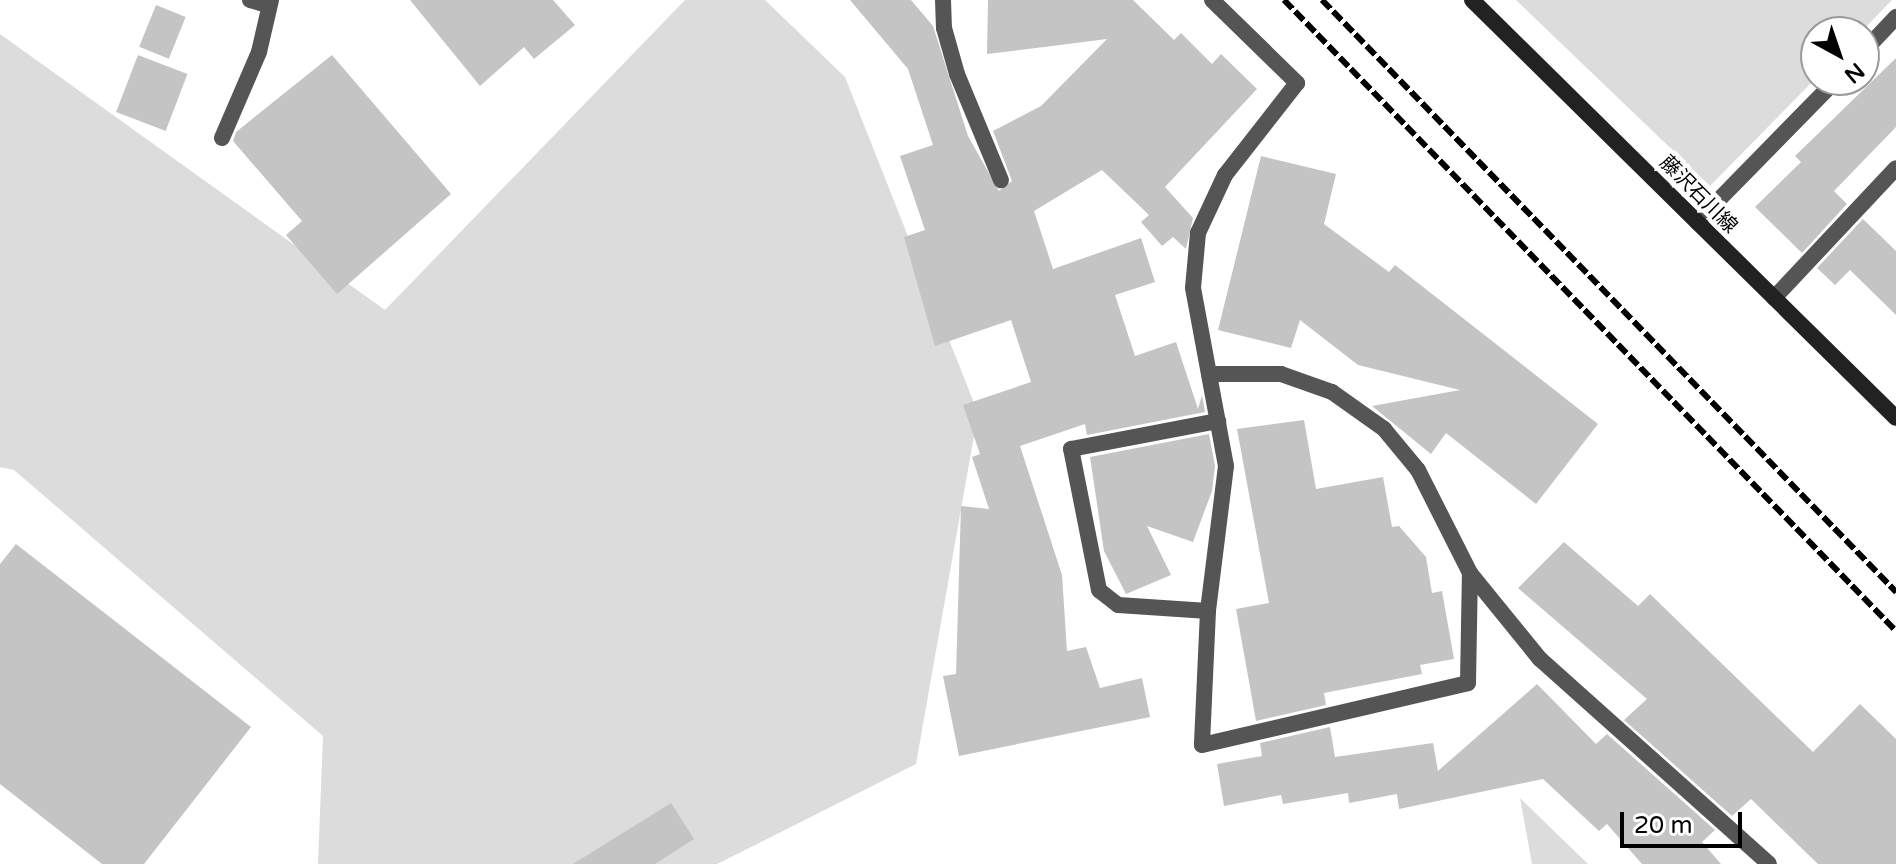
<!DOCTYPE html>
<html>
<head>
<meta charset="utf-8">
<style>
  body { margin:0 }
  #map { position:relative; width:1896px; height:864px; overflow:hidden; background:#fff; font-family:"Varela Round","Noto Sans JP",sans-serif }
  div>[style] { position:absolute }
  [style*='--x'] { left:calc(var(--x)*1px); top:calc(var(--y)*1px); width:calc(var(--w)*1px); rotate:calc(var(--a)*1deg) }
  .green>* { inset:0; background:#dcdcdc }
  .building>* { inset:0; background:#c4c4c4; transform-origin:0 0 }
  .street>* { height:16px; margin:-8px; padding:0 8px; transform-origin:8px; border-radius:8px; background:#555 }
  .secondary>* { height:16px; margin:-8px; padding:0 8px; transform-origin:8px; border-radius:8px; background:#222 }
  .rail>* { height:6px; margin-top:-3px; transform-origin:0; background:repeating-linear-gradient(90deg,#000 0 12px,transparent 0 16px) }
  span { translate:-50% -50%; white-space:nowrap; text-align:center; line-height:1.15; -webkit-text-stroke:8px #fff; paint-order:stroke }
  .street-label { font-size:20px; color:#000 }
  .north { position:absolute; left:1800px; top:16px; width:80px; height:80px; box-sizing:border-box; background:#fff; border:2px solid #999; border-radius:50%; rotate:140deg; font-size:22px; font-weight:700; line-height:32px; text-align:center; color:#000 }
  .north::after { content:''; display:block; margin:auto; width:28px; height:36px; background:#000; clip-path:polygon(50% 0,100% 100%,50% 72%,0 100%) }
  .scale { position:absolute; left:1620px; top:812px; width:122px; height:36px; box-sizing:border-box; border:4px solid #000; border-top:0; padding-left:10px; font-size:24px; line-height:28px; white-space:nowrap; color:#000; -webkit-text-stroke:6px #fff; paint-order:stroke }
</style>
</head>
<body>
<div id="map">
  <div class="green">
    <div style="clip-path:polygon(685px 0,765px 0,845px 77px,978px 413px,916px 764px,717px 864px,318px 864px,323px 736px,14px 470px,0 467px,0 34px,385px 310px)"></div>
    <div style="clip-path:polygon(1516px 0,1892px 0,1861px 32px,1816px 32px,1816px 78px,1710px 186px)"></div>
    <div style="clip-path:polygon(1520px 798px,1588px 864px,1532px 864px)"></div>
  </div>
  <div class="building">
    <div style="clip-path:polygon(410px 0,553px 0,575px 25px,534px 59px,524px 47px,480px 86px)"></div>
    <div style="clip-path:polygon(850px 0,911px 0,933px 26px,968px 136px,999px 191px,1012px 181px,993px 131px,1041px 106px,1107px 39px,987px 54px,988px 0,1133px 0,1174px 40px,1181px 33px,1212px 64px,1221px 54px,1257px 89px,1165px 187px,1193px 218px,1186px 249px,1173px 237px,1162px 246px,1141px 222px,1149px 215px,1102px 170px,1034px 211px,1053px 269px,1141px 238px,1155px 282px,1115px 295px,1135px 356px,1176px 342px,1198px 409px,1202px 395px,1205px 412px,1087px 435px,1085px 424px,1020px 446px,1062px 575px,1067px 651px,1086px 647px,1100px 688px,1142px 678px,1150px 717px,959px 756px,943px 676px,956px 674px,961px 506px,989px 509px,972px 457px,980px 454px,963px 405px,1031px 382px,1011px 320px,935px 346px,904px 237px,925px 230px,900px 156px,933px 145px,908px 69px)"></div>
    <div style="left:156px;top:5px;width:32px;height:45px;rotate:22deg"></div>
    <div style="left:138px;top:55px;width:53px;height:61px;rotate:21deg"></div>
    <div style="clip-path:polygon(332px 55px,451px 194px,337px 294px,286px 235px,302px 221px,233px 141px,236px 132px)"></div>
    <div style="clip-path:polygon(1896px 58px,1896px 127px,1834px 191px,1847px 204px,1802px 253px,1755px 207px,1801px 162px,1795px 156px)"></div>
    <div style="clip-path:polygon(1261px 156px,1336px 174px,1324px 224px,1389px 272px,1395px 265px,1598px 424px,1536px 504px,1446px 433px,1431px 454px,1372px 406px,1460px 390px,1358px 365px,1300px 320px,1291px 348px,1218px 330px)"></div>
    <div style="clip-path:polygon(1863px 219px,1896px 251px,1896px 315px,1850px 270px,1835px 285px,1817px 268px)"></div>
    <div style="clip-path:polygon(1304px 420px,1316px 489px,1383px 477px,1392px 527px,1399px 526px,1426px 557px,1432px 593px,1442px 591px,1454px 659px,1420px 665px,1422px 674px,1324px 693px,1326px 705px,1256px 721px,1236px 609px,1269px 603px,1237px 429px)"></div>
    <div style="clip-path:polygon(1209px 434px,1215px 466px,1212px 491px,1193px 542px,1147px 526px,1171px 575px,1126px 594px,1104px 551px,1090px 457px)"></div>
    <div style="clip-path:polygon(1564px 542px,1638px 606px,1650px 594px,1813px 752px,1860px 704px,1896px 739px,1896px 864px,1818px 864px,1751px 799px,1732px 816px,1624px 720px,1647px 699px,1518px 588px)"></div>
    <div style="clip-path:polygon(16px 544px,251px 727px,144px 864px,102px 864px,0 784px,0 564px)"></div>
    <div style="clip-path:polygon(1537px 684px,1596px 744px,1607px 734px,1715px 830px,1702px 842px,1721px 864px,1642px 864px,1607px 824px,1599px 831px,1543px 779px,1399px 809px,1397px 794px,1349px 803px,1348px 793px,1283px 804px,1281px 795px,1224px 806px,1217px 764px,1262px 756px,1260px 743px,1330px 727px,1335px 757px,1433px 743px,1438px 771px)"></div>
    <div style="clip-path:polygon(671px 803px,694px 839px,655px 864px,573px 864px)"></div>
  </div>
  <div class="street">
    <div style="--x:250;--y:0;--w:19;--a:16"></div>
    <div style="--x:943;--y:0;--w:28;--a:88"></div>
    <div style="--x:944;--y:28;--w:48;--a:74.2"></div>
    <div style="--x:957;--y:74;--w:115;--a:67.5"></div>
    <div style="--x:1212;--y:0;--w:119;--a:44.3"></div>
    <div style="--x:1297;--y:83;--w:117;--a:128"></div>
    <div style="--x:1225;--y:175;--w:64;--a:115"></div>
    <div style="--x:1198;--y:233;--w:55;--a:95.2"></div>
    <div style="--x:1193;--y:288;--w:181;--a:79.5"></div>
    <div style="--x:1226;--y:466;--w:146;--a:97.1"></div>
    <div style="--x:1208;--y:611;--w:134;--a:92.6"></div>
    <div style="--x:1202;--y:745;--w:273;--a:-13.1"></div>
    <div style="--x:1468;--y:683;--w:110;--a:-89"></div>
    <div style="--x:1864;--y:51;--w:47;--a:-46.7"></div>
    <div style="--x:222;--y:138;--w:94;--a:-66.7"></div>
    <div style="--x:259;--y:52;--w:53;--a:-77"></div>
    <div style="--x:1697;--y:222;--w:199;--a:-45.6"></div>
    <div style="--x:1774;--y:298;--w:178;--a:-46.8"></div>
    <div style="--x:1209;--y:374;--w:72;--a:0"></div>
    <div style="--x:1281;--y:374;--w:54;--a:19.4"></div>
    <div style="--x:1332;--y:392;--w:64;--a:35.4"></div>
    <div style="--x:1384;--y:429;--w:53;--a:50.3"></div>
    <div style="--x:1418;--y:470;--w:115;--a:63.2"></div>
    <div style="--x:1470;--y:573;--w:111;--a:50.9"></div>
    <div style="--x:1540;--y:659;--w:307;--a:41.8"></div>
    <div style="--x:1208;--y:611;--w:90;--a:-176.2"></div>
    <div style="--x:1118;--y:605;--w:24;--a:-142"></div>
    <div style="--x:1099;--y:590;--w:144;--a:-101.2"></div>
    <div style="--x:1071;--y:449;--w:150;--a:-10.8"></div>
  </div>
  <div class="secondary">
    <div style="--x:1472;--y:0;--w:595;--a:44.59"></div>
  </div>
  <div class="rail">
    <div style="--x:1284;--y:0;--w:879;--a:45.88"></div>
    <div style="--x:1322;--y:0;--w:825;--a:45.88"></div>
  </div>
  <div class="street-label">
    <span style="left:1698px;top:195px;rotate:45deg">藤沢石川線</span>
  </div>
  <div class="north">N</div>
  <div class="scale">20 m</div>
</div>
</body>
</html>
